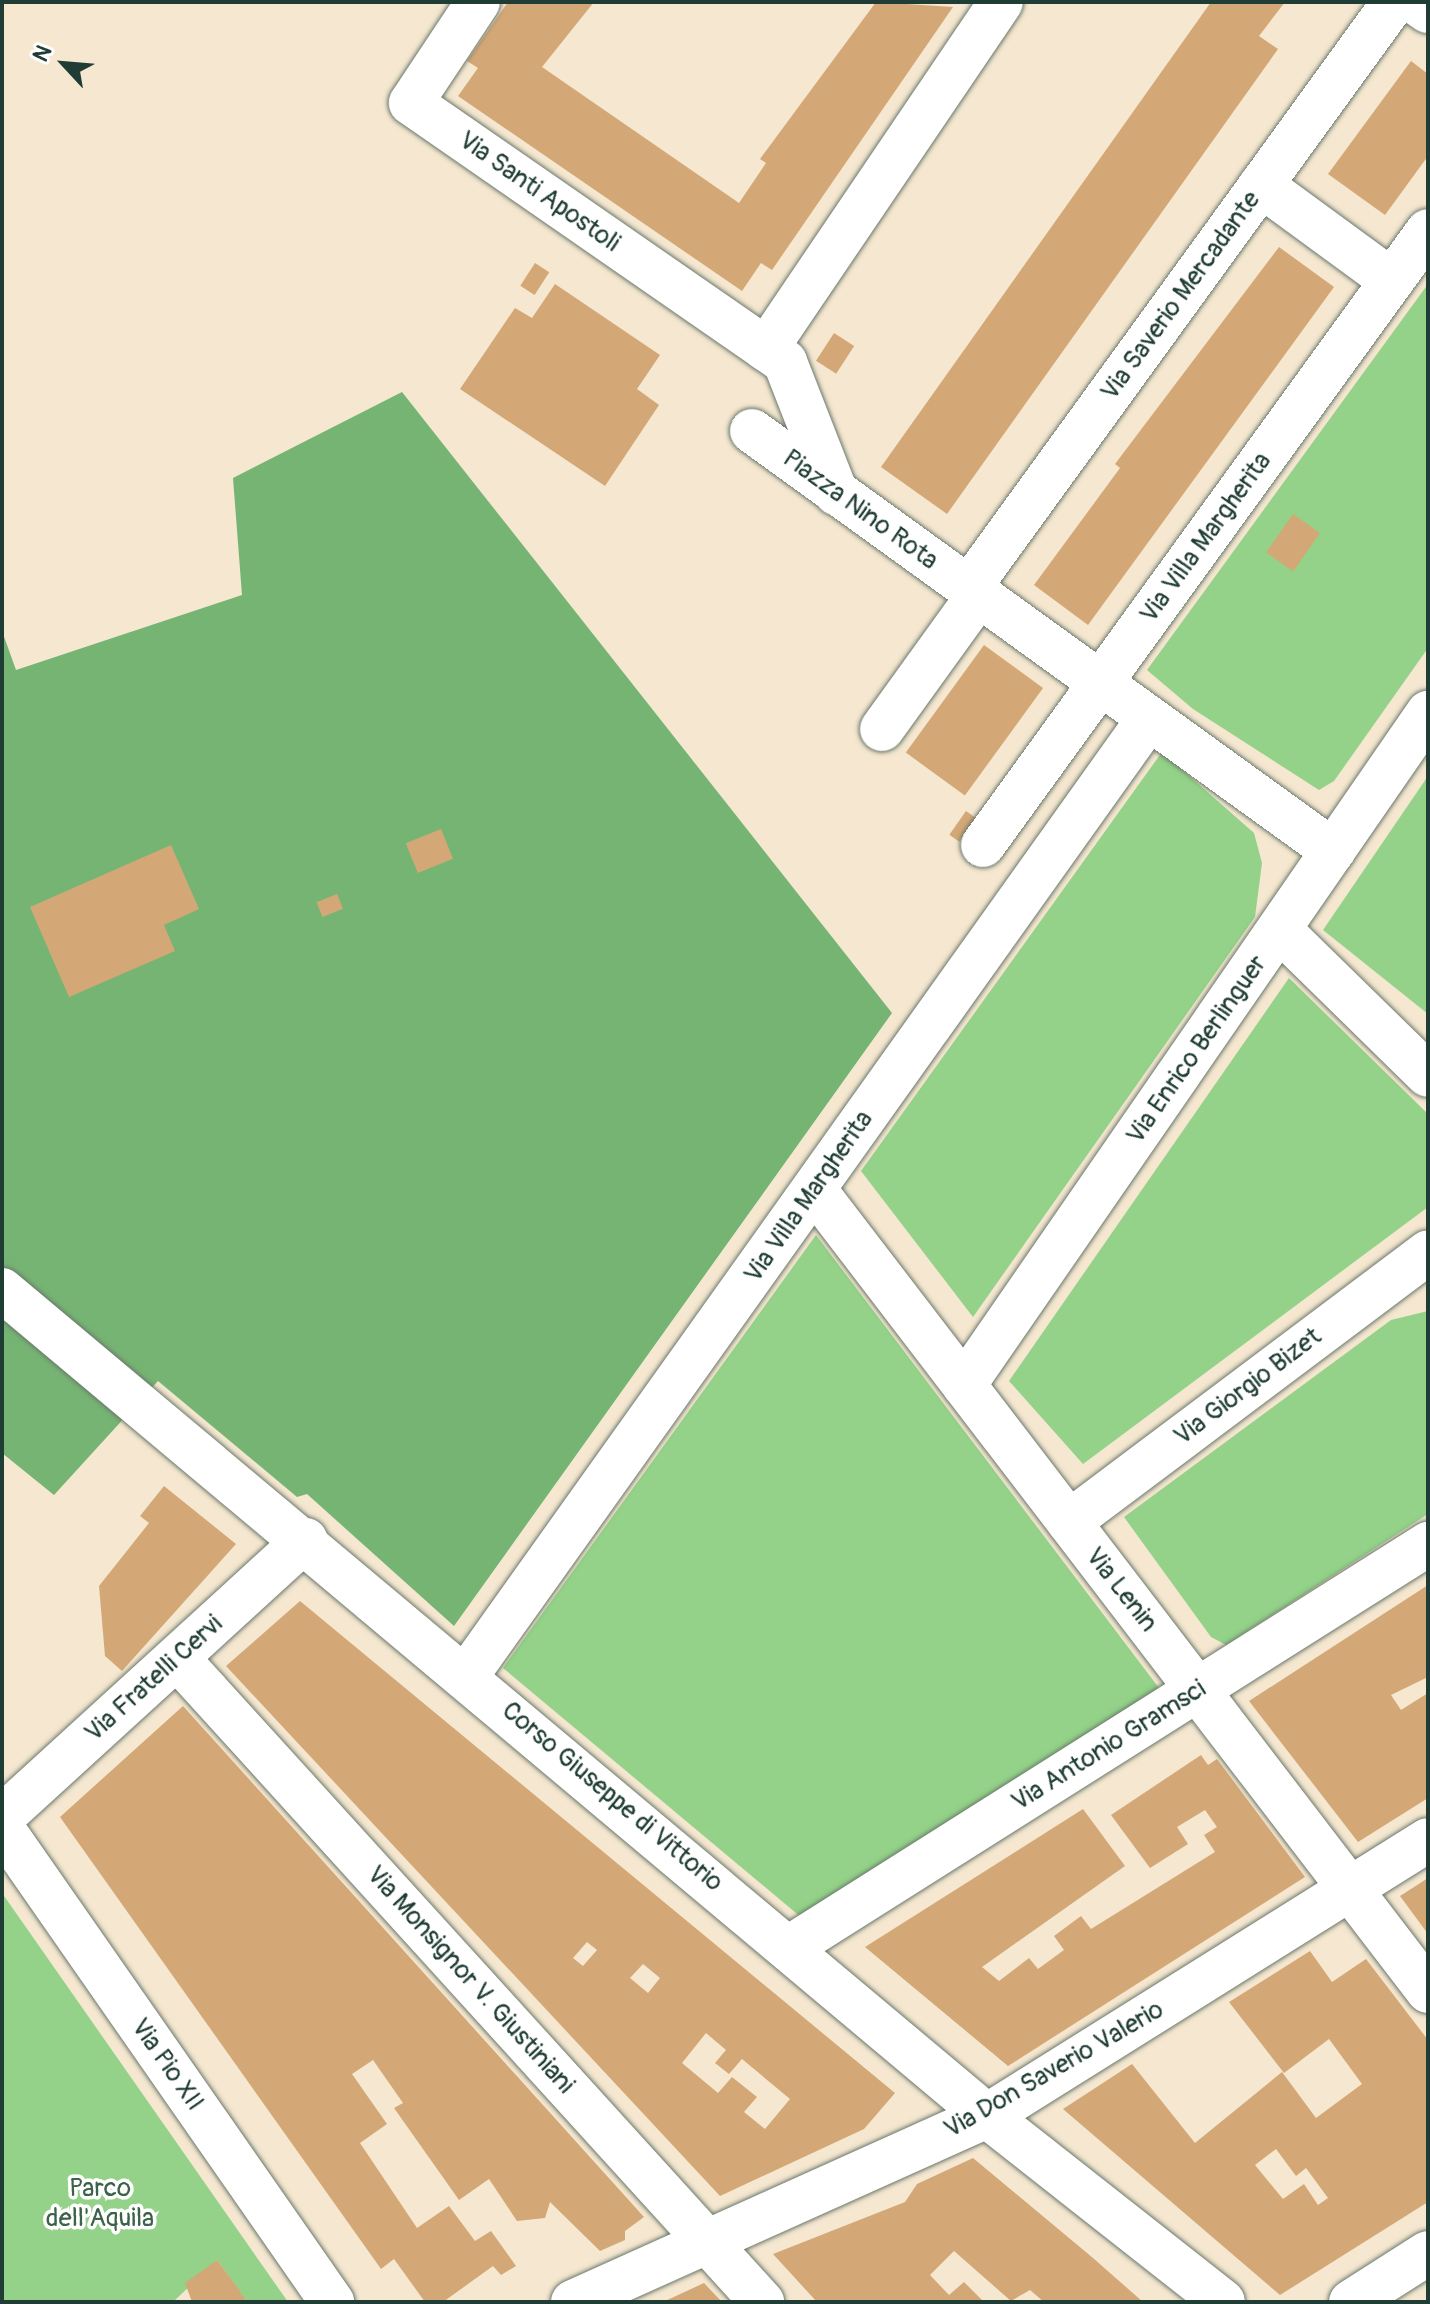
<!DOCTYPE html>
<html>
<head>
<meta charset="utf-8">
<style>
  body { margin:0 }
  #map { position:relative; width:1430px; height:2304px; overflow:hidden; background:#f5e7d0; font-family:Pangolin,sans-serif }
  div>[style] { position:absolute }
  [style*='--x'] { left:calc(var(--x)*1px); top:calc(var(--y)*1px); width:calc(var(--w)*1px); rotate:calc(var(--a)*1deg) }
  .green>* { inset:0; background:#93d288 }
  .forest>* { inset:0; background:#76b474 }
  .building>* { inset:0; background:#d4a876; transform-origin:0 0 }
  .roads { filter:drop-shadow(0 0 2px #6a786b) drop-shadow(0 0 2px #6a786b) }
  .minor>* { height:44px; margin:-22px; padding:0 22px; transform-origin:22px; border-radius:22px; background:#fff }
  span { translate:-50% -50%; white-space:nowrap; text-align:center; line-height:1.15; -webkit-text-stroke:7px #fff; paint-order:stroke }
  .street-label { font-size:26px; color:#1f3d34 }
  .park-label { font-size:26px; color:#3c6249 }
  .frame { position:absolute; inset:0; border:4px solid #1f3d34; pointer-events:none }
  .north { position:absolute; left:24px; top:24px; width:80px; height:80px; -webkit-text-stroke:6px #fff; paint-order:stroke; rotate:296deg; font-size:22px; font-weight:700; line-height:32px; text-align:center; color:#1f3d34 }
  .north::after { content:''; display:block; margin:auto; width:28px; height:36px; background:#1f3d34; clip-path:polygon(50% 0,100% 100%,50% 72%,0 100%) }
</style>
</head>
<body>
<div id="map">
  <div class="green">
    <div style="clip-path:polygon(1428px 284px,1428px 648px,1334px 781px,1319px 790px,1193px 709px,1147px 670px)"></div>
    <div style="clip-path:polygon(1162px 752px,1254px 833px,1262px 863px,1255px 917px,973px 1317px,861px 1171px)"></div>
    <div style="clip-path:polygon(1428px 776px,1428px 1014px,1323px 930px)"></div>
    <div style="clip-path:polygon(1289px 978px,1428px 1114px,1428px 1207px,1083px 1464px,1009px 1381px)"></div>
    <div style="clip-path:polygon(816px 1235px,1159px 1688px,802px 1918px,503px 1668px)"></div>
    <div style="clip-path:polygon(1428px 1311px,1428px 1514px,1226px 1645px,1211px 1637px,1124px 1517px,1391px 1320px)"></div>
    <div style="clip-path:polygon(2px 1893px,288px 2302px,247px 2302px,217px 2260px,173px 2302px,2px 2302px)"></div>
  </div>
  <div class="forest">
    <div style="clip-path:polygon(402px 392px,892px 1013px,454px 1626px,307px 1494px,297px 1497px,158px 1381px,54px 1495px,2px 1453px,2px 631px,16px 670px,242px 595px,233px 478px)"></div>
  </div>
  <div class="building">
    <div style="clip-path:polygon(508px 2px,594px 2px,542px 67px,739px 203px,766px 163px,760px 159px,876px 2px,953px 7px,772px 270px,761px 263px,742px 291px,458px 96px,478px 68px,467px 61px)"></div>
    <div style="clip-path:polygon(1211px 2px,1285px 2px,1259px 36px,1278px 49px,947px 514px,881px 467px)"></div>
    <div style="clip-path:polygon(1411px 61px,1428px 74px,1428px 156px,1385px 215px,1328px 174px)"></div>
    <div style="clip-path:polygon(1279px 247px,1334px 287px,1088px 625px,1034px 585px,1120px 468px,1115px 464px)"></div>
    <div style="left:535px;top:263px;width:17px;height:27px;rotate:33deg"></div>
    <div style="clip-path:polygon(555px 284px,660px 355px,637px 389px,659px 405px,605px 486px,460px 389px,515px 308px,532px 318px)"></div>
    <div style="left:834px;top:333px;width:24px;height:33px;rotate:33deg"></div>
    <div style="left:1293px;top:514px;width:33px;height:47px;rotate:35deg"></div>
    <div style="left:984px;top:645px;width:73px;height:133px;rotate:36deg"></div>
    <div style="left:966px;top:811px;width:12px;height:29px;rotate:35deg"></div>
    <div style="left:441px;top:829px;width:32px;height:38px;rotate:68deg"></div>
    <div style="clip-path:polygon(171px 845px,199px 909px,164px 925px,175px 951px,69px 997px,30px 907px)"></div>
    <div style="left:337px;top:894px;width:16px;height:22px;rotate:68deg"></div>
    <div style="clip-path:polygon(164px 1486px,236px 1544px,122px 1671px,105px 1656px,99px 1586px,149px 1523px,140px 1516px)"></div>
    <div style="clip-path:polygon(1428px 1585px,1428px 1677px,1391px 1695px,1401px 1710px,1428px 1693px,1428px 1798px,1358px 1842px,1249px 1701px)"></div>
    <div style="clip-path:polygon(evenodd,300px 1601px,895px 2093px,864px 2129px,720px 2196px,226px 1666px,300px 1601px,587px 1942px,597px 1950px,583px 1966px,573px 1958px,587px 1942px,300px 1601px,643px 1964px,660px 1978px,648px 1993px,630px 1978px,643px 1964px,300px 1601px,706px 2033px,726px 2050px,715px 2063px,729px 2074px,742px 2059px,790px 2099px,765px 2129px,744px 2112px,757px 2097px,732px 2077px,718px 2093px,682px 2063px,706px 2033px)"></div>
    <div style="clip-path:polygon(183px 1706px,644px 2217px,625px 2231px,625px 2240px,600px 2251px,550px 2202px,545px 2218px,517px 2221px,489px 2179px,459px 2200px,394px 2108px,403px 2103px,373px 2060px,352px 2074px,387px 2124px,360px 2143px,417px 2228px,449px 2206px,475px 2241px,491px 2231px,516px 2266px,501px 2275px,493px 2266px,443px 2302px,425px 2302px,394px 2259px,381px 2269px,60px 1817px)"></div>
    <div style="clip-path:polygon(1201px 1755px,1208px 1765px,1217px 1759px,1305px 1877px,1008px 2066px,865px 1947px,1083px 1809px,1125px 1866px,982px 1967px,999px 1981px,1029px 1958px,1038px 1969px,1064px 1950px,1054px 1936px,1081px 1916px,1091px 1929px,1215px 1852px,1204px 1835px,1217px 1827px,1205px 1810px,1177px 1827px,1188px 1844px,1150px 1868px,1111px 1815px)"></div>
    <div style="clip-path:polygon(1428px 1878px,1428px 1934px,1400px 1896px)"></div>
    <div style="clip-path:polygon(evenodd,1310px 1951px,1332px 1982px,1366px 1959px,1428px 2040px,1428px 2202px,1280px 2295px,1063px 2109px,1132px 2064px,1195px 2143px,1282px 2072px,1316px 2118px,1362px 2084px,1329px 2039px,1284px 2073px,1229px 2002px,1310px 1951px,1276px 2149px,1296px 2176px,1306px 2168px,1328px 2198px,1318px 2205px,1304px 2184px,1283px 2199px,1255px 2165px,1276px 2149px)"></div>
    <div style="clip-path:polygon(973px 2158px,1093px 2258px,1143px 2302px,1044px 2302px,1030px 2290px,1011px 2301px,954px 2251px,930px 2275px,949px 2295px,964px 2282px,984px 2302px,817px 2302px,773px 2254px,905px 2202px,917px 2184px)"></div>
    <div style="clip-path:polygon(217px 2260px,237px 2287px,247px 2302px,192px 2302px,185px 2283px)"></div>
    <div style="clip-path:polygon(704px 2283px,722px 2302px,663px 2302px)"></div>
  </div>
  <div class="roads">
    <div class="minor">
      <div style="--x:478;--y:2;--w:121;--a:123.6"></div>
      <div style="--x:411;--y:103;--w:455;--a:34.7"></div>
      <div style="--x:785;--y:362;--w:141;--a:68.7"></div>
      <div style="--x:1415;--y:2;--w:16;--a:35"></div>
      <div style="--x:1261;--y:185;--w:162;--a:36.2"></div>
      <div style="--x:766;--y:349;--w:419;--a:-55.9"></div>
      <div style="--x:752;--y:431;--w:717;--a:35.86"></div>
      <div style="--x:968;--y:589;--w:725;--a:-54.03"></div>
      <div style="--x:882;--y:729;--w:164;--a:-54.2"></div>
      <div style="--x:983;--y:845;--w:758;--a:-54.07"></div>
      <div style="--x:1280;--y:930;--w:207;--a:44.4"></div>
      <div style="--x:814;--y:1189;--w:1010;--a:52.56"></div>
      <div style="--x:2;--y:1290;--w:1285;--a:39.98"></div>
      <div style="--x:987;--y:2116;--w:300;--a:38.2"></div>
      <div style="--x:964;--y:1385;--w:817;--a:-55.38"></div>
      <div style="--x:1069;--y:1522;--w:449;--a:-36.9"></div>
      <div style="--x:178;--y:1659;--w:869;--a:47.75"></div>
      <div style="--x:467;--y:1675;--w:1175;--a:-54.52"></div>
      <div style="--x:2;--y:1817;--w:411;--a:-42.4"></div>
      <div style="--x:2;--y:1828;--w:578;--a:55.15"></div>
      <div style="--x:790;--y:1947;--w:755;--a:-32.28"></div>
      <div style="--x:573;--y:2302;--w:454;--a:-24.2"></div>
      <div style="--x:987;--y:2116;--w:520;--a:-32.04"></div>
      <div style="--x:1351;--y:2302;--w:91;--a:-32.5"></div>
    </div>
  </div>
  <div class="street-label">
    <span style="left:539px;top:192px;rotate:35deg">Via Santi Apostoli</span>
    <span style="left:1181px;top:296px;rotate:-54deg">Via Saverio Mercadante</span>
    <span style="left:860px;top:510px;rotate:36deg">Piazza Nino Rota</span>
    <span style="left:1206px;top:538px;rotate:-54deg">Via Villa Margherita</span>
    <span style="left:1197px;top:1050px;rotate:-55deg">Via Enrico Berlinguer</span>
    <span style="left:809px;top:1197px;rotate:-55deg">Via Villa Margherita</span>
    <span style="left:1248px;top:1387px;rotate:-37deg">Via Giorgio Bizet</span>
    <span style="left:1121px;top:1590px;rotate:52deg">Via Lenin</span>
    <span style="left:154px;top:1679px;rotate:-42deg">Via Fratelli Cervi</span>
    <span style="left:1109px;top:1746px;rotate:-32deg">Via Antonio Gramsci</span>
    <span style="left:612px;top:1797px;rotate:40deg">Corso Giuseppe di Vittorio</span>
    <span style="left:470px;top:1980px;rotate:48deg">Via Monsignor V. Giustiniani</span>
    <span style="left:167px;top:2065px;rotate:55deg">Via Pio XII</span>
    <span style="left:1054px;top:2070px;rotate:-30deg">Via Don Saverio Valerio</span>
  </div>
  <div class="park-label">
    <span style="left:100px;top:2204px">Parco<br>dell'Aquila</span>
  </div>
  <div class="frame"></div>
  <div class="north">N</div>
</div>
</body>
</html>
